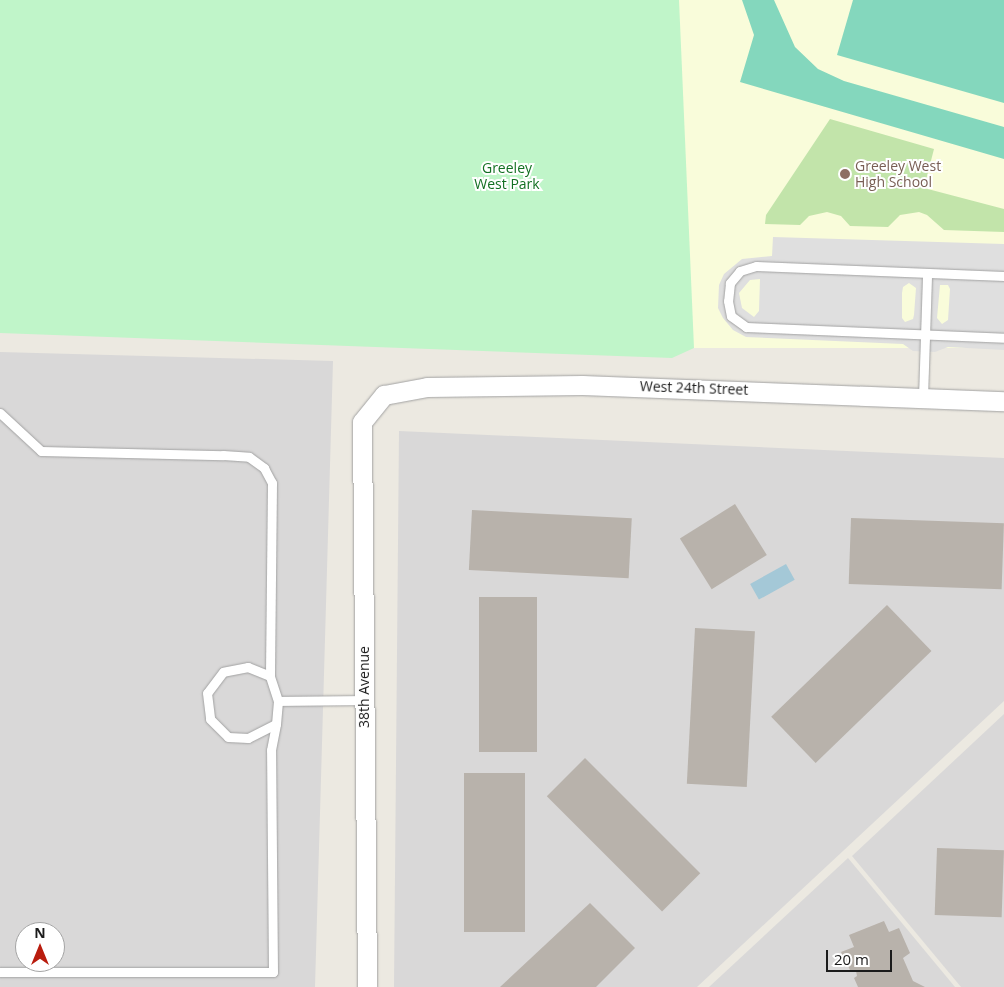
<!DOCTYPE html>
<html>
<head>
<meta charset="utf-8">
<style>
  body { margin:0 }
  #map { position:relative; width:1004px; height:987px; overflow:hidden; background:#ece9e1; font-family:"Open Sans",sans-serif }
  div>[style] { position:absolute }
  [style*='--x'] { left:calc(var(--x)*1px); top:calc(var(--y)*1px); width:calc(var(--w)*1px); rotate:calc(var(--a)*1deg) }
  .residential>* { inset:0; background:#d9d8d8 }
  .education>* { inset:0; background:#f9fcda; transform-origin:0 0 }
  .grass>* { inset:0; background:#c2e4aa }
  .park>* { inset:0; background:#c0f5c9 }
  .pitch>* { inset:0; background:#84d7bd }
  .parking>* { inset:0; background:#dfdfdf }
  .water>* { inset:0; background:#a4c8d7; transform-origin:0 0 }
  .building>* { inset:0; background:#b8b2ab; transform-origin:0 0 }
  .roads { filter:drop-shadow(0 0 1px #a2a2a2) drop-shadow(0 0 1px #a2a2a2) }
  .lane>* { height:9px; margin:-4.5px; padding:0 4.5px; transform-origin:4.5px; border-radius:4.5px; background:#fff }
  .street>* { height:19px; margin:-9.5px; padding:0 9.5px; transform-origin:9.5px; border-radius:9.5px; background:#fff }
  .dots>* { width:14px; height:14px; translate:-50% -50%; box-sizing:border-box; border:2px solid #fff; border-radius:50% }
  span { translate:-50% -50%; white-space:nowrap; text-align:center; line-height:1.15; -webkit-text-stroke:4px #fff; paint-order:stroke }
  .education-label { font-size:14px; color:#785e54 }
  .left { translate:0 -50%; text-align:left }
  .park-label { font-size:14px; color:#127022 }
  .street-label { font-size:14px; color:#1b1b1b }
  .north { position:absolute; left:15px; top:922px; width:50px; height:50px; box-sizing:border-box; background:#fff; border:1px solid #a4a4a4; border-radius:50%; rotate:0deg; font-size:14px; font-weight:700; line-height:20px; text-align:center; color:#1b1b1b }
  .north::after { content:''; display:block; margin:auto; width:18px; height:22px; background:#b91c0e; clip-path:polygon(50% 0,100% 100%,50% 72%,0 100%) }
  .scale { position:absolute; left:826px; top:950px; width:66px; height:22px; box-sizing:border-box; border:2px solid #1b1b1b; border-top:0; padding-left:6px; font-size:15px; line-height:18px; white-space:nowrap; color:#1b1b1b; -webkit-text-stroke:4px #fff; paint-order:stroke }
</style>
</head>
<body>
<div id="map">
  <div class="residential">
    <div style="clip-path:polygon(evenodd,0 352px,333px 361px,315px 987px,0 987px,0 352px,25px 932px,55px 932px,55px 962px,25px 962px,25px 932px)"></div>
    <div style="clip-path:polygon(399px 431px,1004px 458px,1004px 701px,697px 987px,394px 987px)"></div>
    <div style="clip-path:polygon(1004px 714px,1004px 987px,961px 987px,852px 856px)"></div>
    <div style="clip-path:polygon(848px 858px,955px 987px,709px 987px)"></div>
  </div>
  <div class="education">
    <div style="left:679px;top:0;width:325px;height:348px"></div>
  </div>
  <div class="grass">
    <div style="clip-path:polygon(830px 119px,934px 149px,924px 188px,1004px 209px,1004px 232px,944px 230px,927px 215px,919px 212px,900px 215px,888px 227px,850px 226px,841px 216px,827px 212px,809px 216px,800px 225px,765px 224px,766px 215px)"></div>
  </div>
  <div class="park">
    <div style="clip-path:polygon(0 0,679px 0,694px 348px,672px 358px,0 333px)"></div>
  </div>
  <div class="pitch">
    <div style="clip-path:polygon(742px 0,774px 0,795px 47px,818px 69px,844px 81px,1004px 127px,1004px 159px,740px 82px,754px 35px)"></div>
    <div style="clip-path:polygon(853px 0,1004px 0,1004px 103px,837px 55px)"></div>
  </div>
  <div class="parking">
    <div style="clip-path:polygon(evenodd,773px 237px,1004px 244px,1004px 350px,948px 347px,935px 352px,913px 351px,903px 344px,746px 337px,733px 330px,723px 318px,718px 308px,719px 285px,724px 274px,742px 259px,772px 256px,773px 237px,760px 279px,759px 311px,754px 317px,742px 308px,739px 293px,750px 280px,760px 279px,773px 237px,909px 283px,916px 288px,914px 315px,913px 319px,905px 322px,902px 318px,902px 293px,903px 287px,909px 283px,773px 237px,940px 285px,948px 285px,950px 289px,948px 320px,942px 324px,937px 318px,940px 285px)"></div>
  </div>
  <div class="water">
    <div style="left:786px;top:564px;width:18px;height:41px;rotate:61deg"></div>
  </div>
  <div class="building">
    <div style="left:735px;top:504px;width:60px;height:65px;rotate:58deg"></div>
    <div style="left:472px;top:510px;width:160px;height:60px;rotate:3deg"></div>
    <div style="left:851px;top:518px;width:153px;height:66px;rotate:2deg"></div>
    <div style="left:479px;top:597px;width:58px;height:155px"></div>
    <div style="left:887px;top:605px;width:64px;height:161px;rotate:46deg"></div>
    <div style="left:695px;top:628px;width:60px;height:156px;rotate:3deg"></div>
    <div style="left:585px;top:758px;width:163px;height:54px;rotate:45deg"></div>
    <div style="left:464px;top:773px;width:61px;height:159px"></div>
    <div style="left:937px;top:848px;width:67px;height:67px;rotate:2deg"></div>
    <div style="clip-path:polygon(590px 903px,635px 948px,596px 987px,500px 987px)"></div>
    <div style="clip-path:polygon(884px 921px,889px 932px,899px 928px,910px 953px,903px 958px,913px 981px,925px 987px,858px 987px,854px 978px,857px 976px,856px 971px,851px 972px,841px 952px,854px 947px,849px 935px)"></div>
  </div>
  <div class="roads">
    <div class="lane">
      <div style="--x:1004;--y:276;--w:248;--a:-177.7"></div>
      <div style="--x:756;--y:266;--w:17;--a:163"></div>
      <div style="--x:740;--y:271;--w:16;--a:130"></div>
      <div style="--x:730;--y:283;--w:18;--a:96"></div>
      <div style="--x:728;--y:301;--w:15;--a:79"></div>
      <div style="--x:731;--y:316;--w:19;--a:36"></div>
      <div style="--x:746;--y:327;--w:258;--a:2.4"></div>
      <div style="--x:923;--y:397;--w:123;--a:-88.1"></div>
      <div style="--x:0;--y:413;--w:56;--a:42.8"></div>
      <div style="--x:41;--y:451;--w:182;--a:1.3"></div>
      <div style="--x:223;--y:455;--w:26;--a:4"></div>
      <div style="--x:249;--y:457;--w:19;--a:36"></div>
      <div style="--x:264;--y:468;--w:17;--a:62"></div>
      <div style="--x:272;--y:483;--w:193;--a:90.6"></div>
      <div style="--x:278;--y:701;--w:86;--a:-0.7"></div>
      <div style="--x:0;--y:972;--w:273;--a:0"></div>
      <div style="--x:273;--y:972;--w:222;--a:-90.5"></div>
      <div style="--x:271;--y:750;--w:26;--a:-79"></div>
      <div style="--x:276;--y:724;--w:23;--a:-85"></div>
      <div style="--x:278;--y:701;--w:26;--a:-108"></div>
      <div style="--x:270;--y:676;--w:24;--a:-158"></div>
      <div style="--x:248;--y:667;--w:25;--a:169"></div>
      <div style="--x:223;--y:672;--w:26;--a:127"></div>
      <div style="--x:207;--y:693;--w:26;--a:83"></div>
      <div style="--x:210;--y:719;--w:25;--a:45"></div>
      <div style="--x:228;--y:737;--w:20;--a:3"></div>
      <div style="--x:248;--y:738;--w:31;--a:-27"></div>
    </div>
    <div class="street">
      <div style="--x:367;--y:987;--w:565;--a:-90.51"></div>
      <div style="--x:362;--y:422;--w:35;--a:-51"></div>
      <div style="--x:384;--y:395;--w:44;--a:-10.5"></div>
      <div style="--x:427;--y:387;--w:155;--a:-0.7"></div>
      <div style="--x:582;--y:385;--w:422;--a:2.2"></div>
    </div>
  </div>
  <div class="dots">
    <div style="left:845px;top:174px;background:#8d6e63"></div>
  </div>
  <div class="education-label">
    <span class="left" style="left:855px;top:174px">Greeley West<br>High School</span>
  </div>
  <div class="park-label">
    <span style="left:507px;top:176px">Greeley<br>West Park</span>
  </div>
  <div class="street-label">
    <span style="left:694px;top:388px;rotate:2deg">West 24th Street</span>
    <span style="left:364px;top:687px;rotate:-90deg">38th Avenue</span>
  </div>
  <div class="north">N</div>
  <div class="scale">20 m</div>
</div>
</body>
</html>
